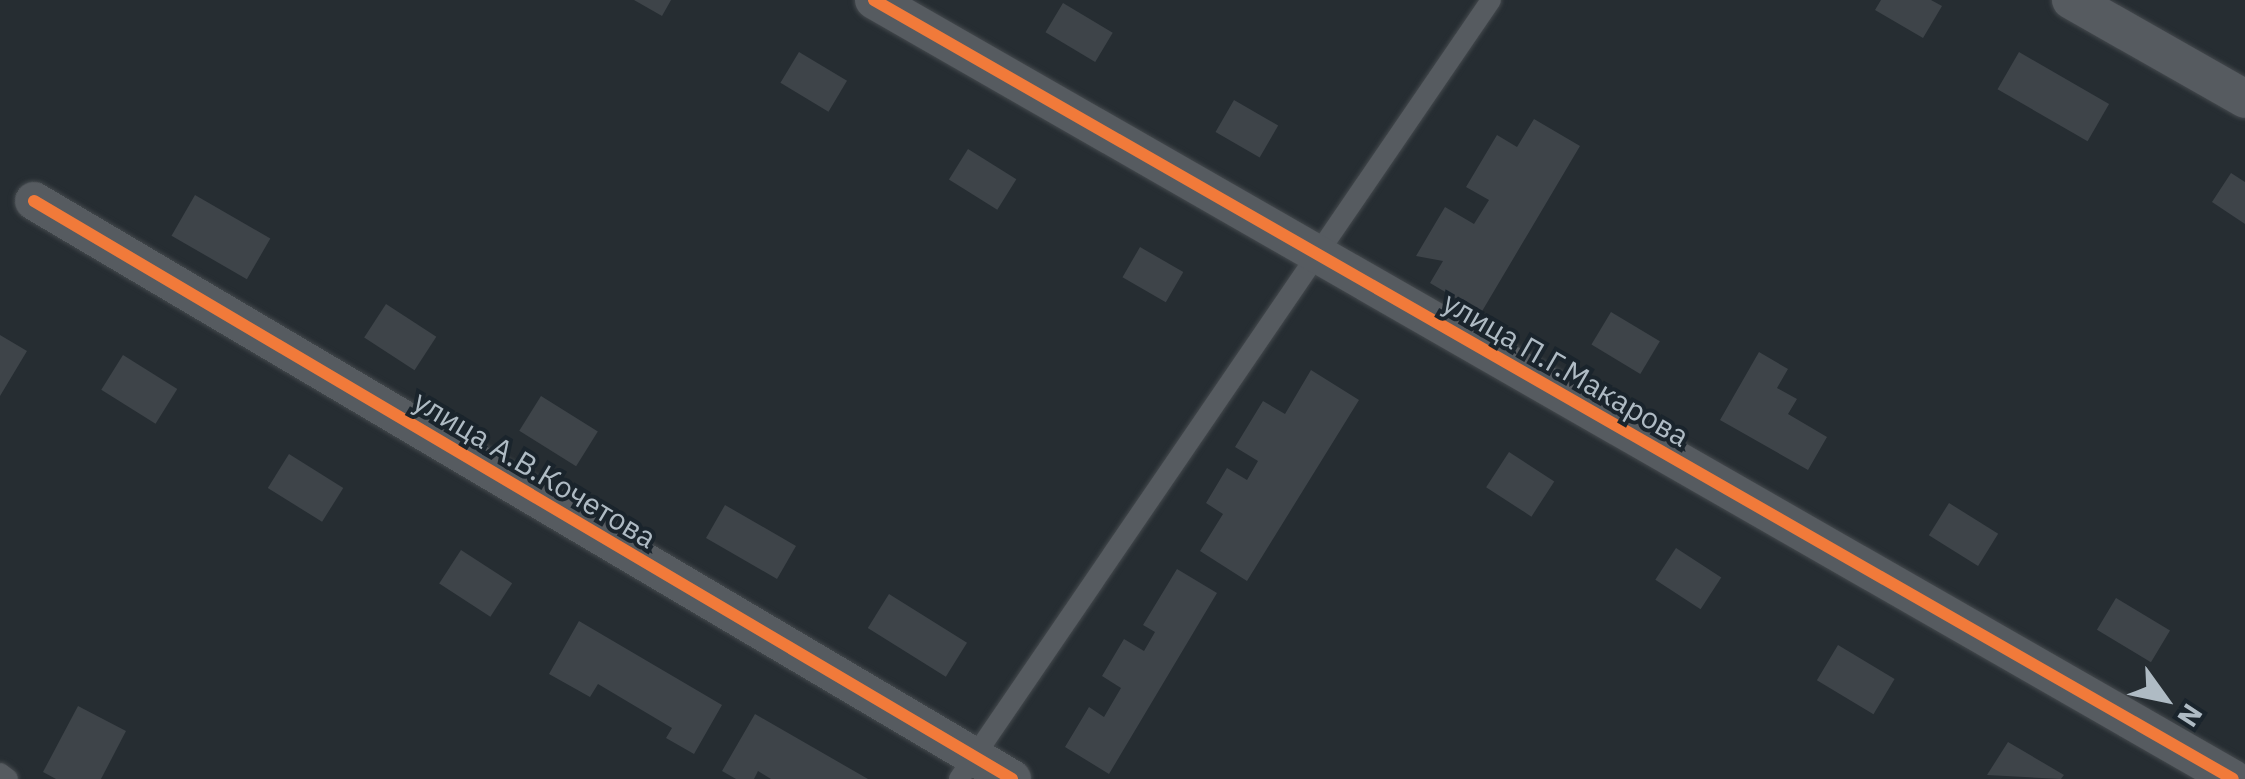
<!DOCTYPE html>
<html>
<head>
<meta charset="utf-8">
<style>
  body { margin:0 }
  #map { position:relative; width:2245px; height:779px; overflow:hidden; background:#262d32; font-family:"IBM Plex Sans",sans-serif }
  div>[style] { position:absolute }
  [style*='--x'] { left:calc(var(--x)*1px); top:calc(var(--y)*1px); width:calc(var(--w)*1px); rotate:calc(var(--a)*1deg) }
  .building>* { inset:0; background:#3e4449; transform-origin:0 0 }
  .roads { filter:drop-shadow(0 0 2px #44494d) drop-shadow(0 0 2px #44494d) }
  .lane>* { height:20px; margin:-10px; padding:0 10px; transform-origin:10px; border-radius:10px; background:#565b60 }
  .street>* { height:38px; margin:-19px; padding:0 19px; transform-origin:19px; border-radius:19px; background:#565b60 }
  .cycleway>* { height:12px; margin:-6px; padding:0 6px; transform-origin:6px; border-radius:6px; background:#f17a3a }
  span { translate:-50% -50%; white-space:nowrap; text-align:center; line-height:1.15; -webkit-text-stroke:8px #1a242c; paint-order:stroke }
  .street-label { font-size:30px; color:#afbbc4 }
  .north { position:absolute; left:2115px; top:649px; width:100px; height:100px; -webkit-text-stroke:8px #1a242c; paint-order:stroke; rotate:123deg; font-size:28px; font-weight:700; line-height:40px; text-align:center; color:#afbbc4 }
  .north::after { content:''; display:block; margin:auto; width:35px; height:45px; background:#afbbc4; clip-path:polygon(50% 0,100% 100%,50% 72%,0 100%) }
</style>
</head>
<body>
<div id="map">
  <div class="building">
    <div style="clip-path:polygon(634px 0,671px 0,662px 16px)"></div>
    <div style="clip-path:polygon(1881px 0,1931px 0,1942px 6px,1923px 38px,1875px 10px)"></div>
    <div style="left:1063px;top:3px;width:58px;height:34px;rotate:31deg"></div>
    <div style="left:799px;top:52px;width:56px;height:36px;rotate:31deg"></div>
    <div style="left:2019px;top:52px;width:104px;height:43px;rotate:30deg"></div>
    <div style="left:1234px;top:100px;width:51px;height:37px;rotate:30deg"></div>
    <div style="clip-path:polygon(1534px 119px,1580px 146px,1481px 313px,1430px 283px,1443px 261px,1416px 256px,1445px 207px,1474px 224px,1489px 200px,1466px 187px,1497px 135px,1517px 147px)"></div>
    <div style="left:968px;top:149px;width:57px;height:36px;rotate:32deg"></div>
    <div style="clip-path:polygon(2231px 173px,2245px 182px,2245px 224px,2212px 202px)"></div>
    <div style="left:195px;top:195px;width:87px;height:47px;rotate:30deg"></div>
    <div style="left:1140px;top:247px;width:50px;height:35px;rotate:30deg"></div>
    <div style="left:386px;top:304px;width:60px;height:40px;rotate:33deg"></div>
    <div style="left:1611px;top:312px;width:57px;height:38px;rotate:31deg"></div>
    <div style="clip-path:polygon(0 335px,27px 351px,0 396px)"></div>
    <div style="clip-path:polygon(1759px 352px,1788px 369px,1777px 388px,1797px 399px,1788px 414px,1827px 437px,1808px 470px,1720px 420px)"></div>
    <div style="left:123px;top:355px;width:64px;height:41px;rotate:32deg"></div>
    <div style="clip-path:polygon(1311px 370px,1359px 400px,1247px 581px,1200px 551px,1223px 514px,1206px 503px,1227px 468px,1247px 480px,1258px 461px,1235px 447px,1263px 401px,1285px 414px)"></div>
    <div style="left:541px;top:396px;width:67px;height:41px;rotate:32deg"></div>
    <div style="left:1509px;top:452px;width:54px;height:42px;rotate:33deg"></div>
    <div style="left:289px;top:454px;width:64px;height:40px;rotate:32deg"></div>
    <div style="left:1949px;top:503px;width:58px;height:38px;rotate:32deg"></div>
    <div style="left:725px;top:505px;width:82px;height:38px;rotate:30deg"></div>
    <div style="left:1676px;top:548px;width:54px;height:38px;rotate:33deg"></div>
    <div style="left:461px;top:550px;width:61px;height:40px;rotate:33deg"></div>
    <div style="clip-path:polygon(1177px 569px,1217px 593px,1109px 774px,1065px 747px,1089px 707px,1104px 717px,1121px 688px,1102px 676px,1124px 639px,1144px 651px,1155px 632px,1143px 625px)"></div>
    <div style="left:889px;top:594px;width:92px;height:40px;rotate:32deg"></div>
    <div style="left:2116px;top:598px;width:63px;height:37px;rotate:31deg"></div>
    <div style="clip-path:polygon(579px 621px,722px 705px,694px 754px,666px 738px,672px 728px,598px 684px,590px 697px,549px 674px)"></div>
    <div style="left:1838px;top:645px;width:66px;height:41px;rotate:31deg"></div>
    <div style="clip-path:polygon(78px 706px,126px 731px,101px 779px,56px 779px,43px 772px)"></div>
    <div style="clip-path:polygon(755px 714px,868px 779px,771px 779px,758px 771px,754px 779px,736px 779px,722px 771px)"></div>
    <div style="clip-path:polygon(2008px 742px,2064px 775px,2061px 779px,1987px 775px)"></div>
  </div>
  <div class="roads">
    <div class="lane">
      <div style="--x:0;--y:773;--w:10;--a:37"></div>
      <div style="--x:959;--y:779;--w:943;--a:-55.67"></div>
    </div>
    <div class="street">
      <div style="--x:874;--y:0;--w:1566;--a:29.82"></div>
      <div style="--x:2071;--y:0;--w:200;--a:29.6"></div>
      <div style="--x:34;--y:201;--w:1136;--a:30.58"></div>
    </div>
  </div>
  <div class="cycleway">
    <div style="--x:874;--y:0;--w:1566;--a:29.82"></div>
    <div style="--x:34;--y:201;--w:1136;--a:30.58"></div>
  </div>
  <div class="street-label">
    <span style="left:1566px;top:369px;rotate:30deg">улица П.Г.Макарова</span>
    <span style="left:535px;top:469px;rotate:31deg">улица А.В.Кочетова</span>
  </div>
  <div class="north">N</div>
</div>
</body>
</html>
